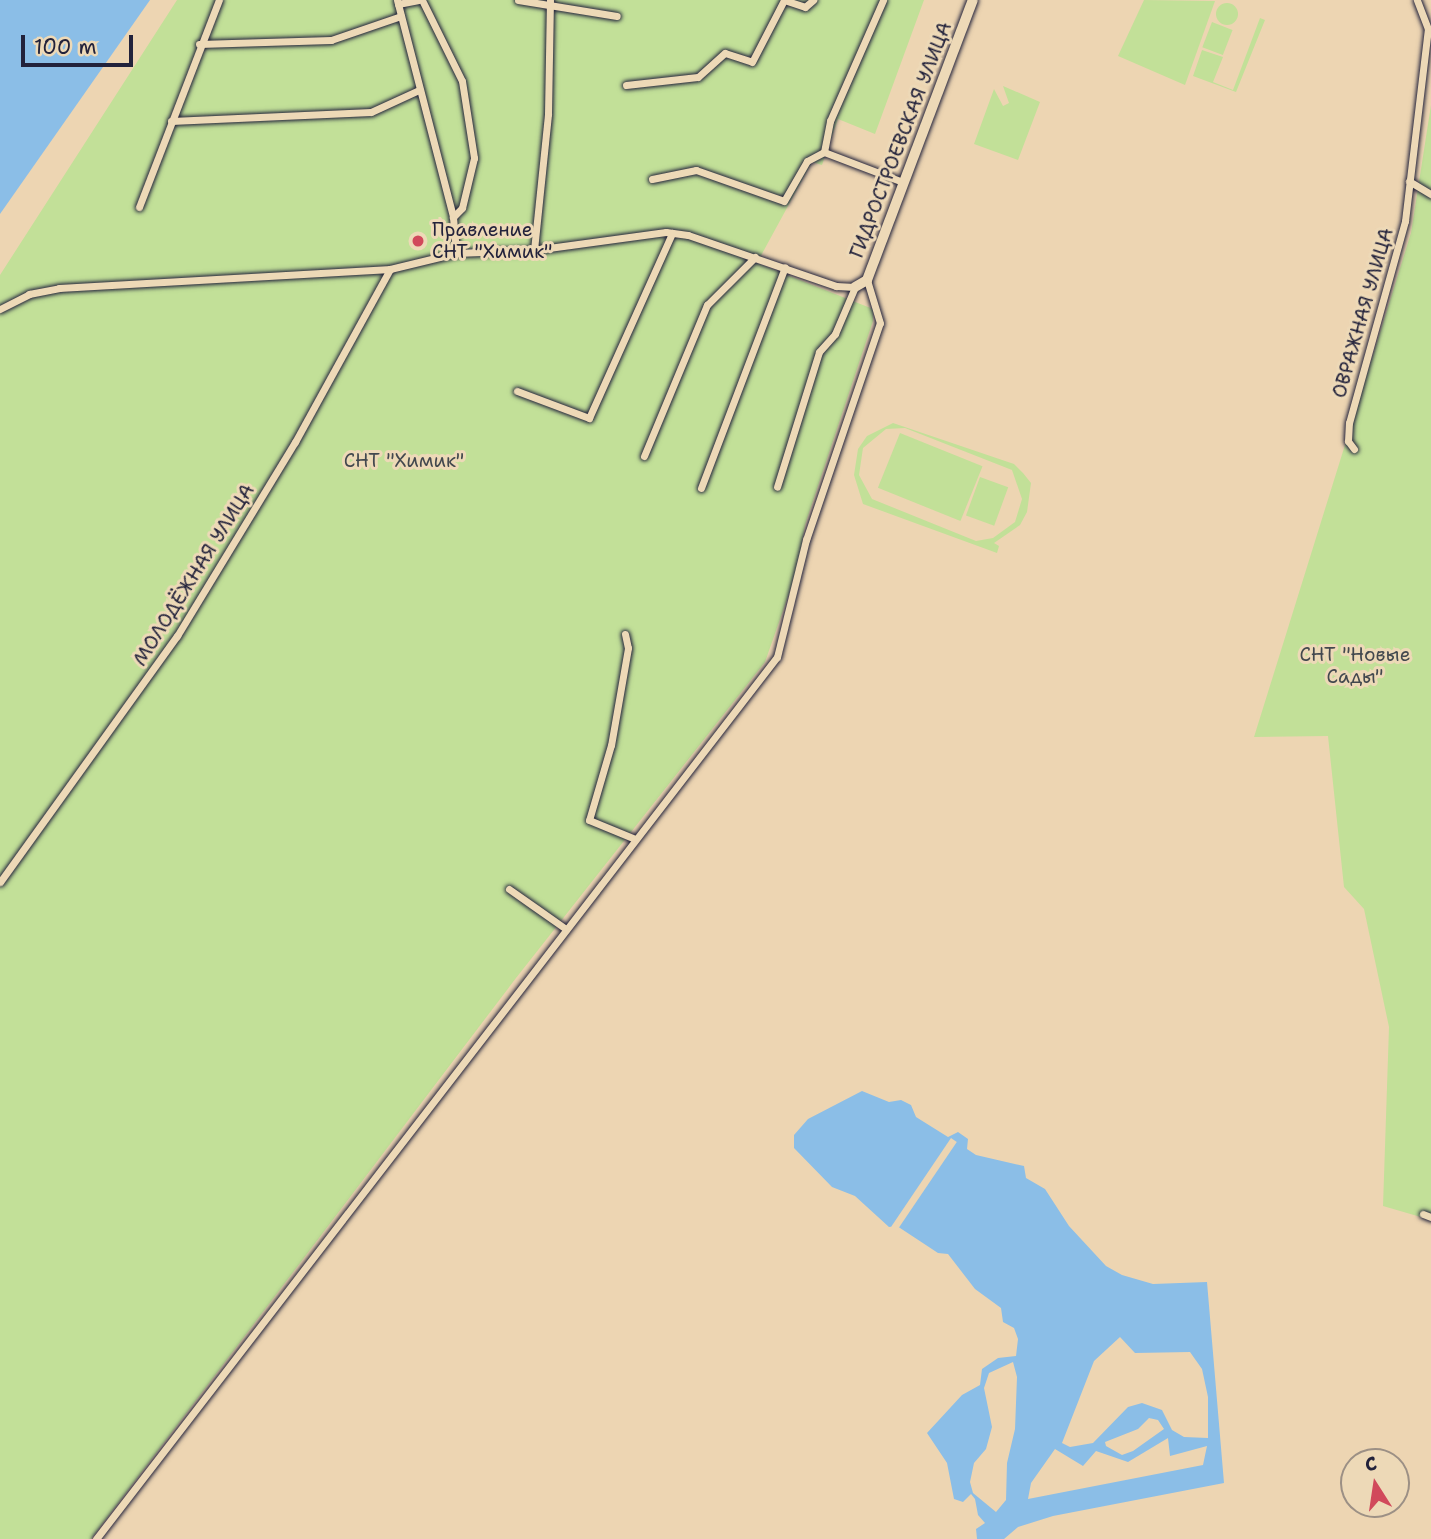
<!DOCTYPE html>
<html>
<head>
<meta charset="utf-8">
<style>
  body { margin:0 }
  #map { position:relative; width:1431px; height:1539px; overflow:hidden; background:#edd5b2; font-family:"Shantell Sans",sans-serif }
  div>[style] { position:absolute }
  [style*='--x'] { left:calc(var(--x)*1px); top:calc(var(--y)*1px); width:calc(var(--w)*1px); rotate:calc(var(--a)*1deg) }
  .green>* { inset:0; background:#c2e098; transform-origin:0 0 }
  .round { border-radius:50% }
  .water>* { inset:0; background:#8bbee7 }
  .pier>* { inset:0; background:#edd5b2; transform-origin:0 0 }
  .roads { filter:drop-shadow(0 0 2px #22223b) drop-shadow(0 0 2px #22223b) }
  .street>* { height:7px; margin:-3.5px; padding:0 3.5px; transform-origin:3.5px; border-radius:3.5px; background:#edd9b7 }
  .secondary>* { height:10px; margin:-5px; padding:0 5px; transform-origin:5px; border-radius:5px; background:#edd9b7 }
  .dots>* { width:19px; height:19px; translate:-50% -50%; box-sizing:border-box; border:4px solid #edd9b7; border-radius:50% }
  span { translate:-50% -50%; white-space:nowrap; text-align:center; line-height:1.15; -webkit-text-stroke:6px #edd9b7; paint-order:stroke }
  .street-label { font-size:19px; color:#22223b }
  .poi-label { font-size:19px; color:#22223b }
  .left { translate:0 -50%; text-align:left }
  .park-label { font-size:19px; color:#42484e }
  .north { position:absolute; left:1340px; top:1448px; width:70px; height:70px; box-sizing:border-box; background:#edd9b7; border:2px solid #9c9085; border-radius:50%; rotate:348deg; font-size:19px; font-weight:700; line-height:28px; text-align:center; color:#22223b }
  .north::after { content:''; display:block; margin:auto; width:24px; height:32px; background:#d1495b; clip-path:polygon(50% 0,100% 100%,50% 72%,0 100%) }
  .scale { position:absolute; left:21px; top:35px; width:112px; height:32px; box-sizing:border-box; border:4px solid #22223b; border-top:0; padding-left:9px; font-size:21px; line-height:24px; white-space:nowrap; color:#22223b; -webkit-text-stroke:5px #edd9b7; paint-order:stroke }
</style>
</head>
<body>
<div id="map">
  <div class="green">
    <div style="clip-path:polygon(177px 0,924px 0,875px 134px,838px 119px,822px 165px,812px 162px,757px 263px,873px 309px,873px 321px,805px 525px,798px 568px,765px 662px,516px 978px,91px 1539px,0 1539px,0 275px)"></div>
    <div style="clip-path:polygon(1144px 0,1215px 1px,1185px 85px,1118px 56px)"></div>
    <div class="round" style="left:1216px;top:3px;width:22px;height:22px"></div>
    <div style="clip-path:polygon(1260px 18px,1265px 20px,1236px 92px,1193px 76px,1202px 50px,1223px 57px,1213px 82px,1233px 90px)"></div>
    <div style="left:1212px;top:22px;width:22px;height:27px;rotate:21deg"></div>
    <div style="clip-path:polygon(1003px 86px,1040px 102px,1018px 160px,974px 144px,994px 89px,1003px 106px,1009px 103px)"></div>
    <div style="clip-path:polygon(1431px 105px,1431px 1220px,1383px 1206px,1389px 1027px,1364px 909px,1344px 887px,1328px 736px,1254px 737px,1411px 233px)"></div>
    <div style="clip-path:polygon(evenodd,893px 423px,1014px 464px,1023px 473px,1031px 483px,1027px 512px,1020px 525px,994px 543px,999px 546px,997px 553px,863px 504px,854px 475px,858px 449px,867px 436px,893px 423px,905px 428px,1012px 470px,1022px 499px,1015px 522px,993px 538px,976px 541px,872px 499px,859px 475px,863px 448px,886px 429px,905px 428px)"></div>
    <div style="left:900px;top:433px;width:89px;height:59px;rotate:22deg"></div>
    <div style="left:980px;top:477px;width:30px;height:41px;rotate:20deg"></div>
  </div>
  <div class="water">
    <div style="clip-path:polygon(0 0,150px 0,0 214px)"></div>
    <div style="clip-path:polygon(evenodd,862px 1091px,889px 1102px,901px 1100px,911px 1105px,916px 1117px,948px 1137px,958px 1132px,968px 1139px,967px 1149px,976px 1155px,1024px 1166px,1026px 1178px,1045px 1189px,1069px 1226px,1106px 1266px,1122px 1275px,1153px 1284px,1207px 1282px,1224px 1483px,1053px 1516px,1018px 1527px,1004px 1539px,977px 1539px,976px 1529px,985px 1523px,978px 1515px,975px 1499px,971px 1494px,963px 1502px,954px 1499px,947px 1463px,927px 1433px,962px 1395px,980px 1385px,982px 1369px,998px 1358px,1016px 1356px,1018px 1339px,1014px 1328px,1003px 1322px,1001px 1308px,975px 1289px,948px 1254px,938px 1253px,897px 1226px,889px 1227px,855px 1196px,832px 1187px,794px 1148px,794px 1135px,808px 1119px,862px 1091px,1120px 1337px,1135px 1353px,1190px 1352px,1202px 1369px,1208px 1397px,1208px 1438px,1184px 1437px,1172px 1430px,1162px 1410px,1142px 1403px,1128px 1407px,1093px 1443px,1070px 1447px,1062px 1443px,1094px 1361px,1120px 1337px,862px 1091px,1013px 1362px,1017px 1377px,1015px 1429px,1007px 1463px,1006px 1500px,996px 1512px,973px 1493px,970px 1482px,974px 1463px,986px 1449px,992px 1427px,984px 1388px,989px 1373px,1013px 1362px,862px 1091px,1149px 1418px,1158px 1420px,1164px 1429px,1133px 1451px,1122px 1455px,1106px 1446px,1105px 1442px,1138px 1429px,1149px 1418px,862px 1091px,1168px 1438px,1170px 1456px,1207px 1446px,1203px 1465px,1028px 1499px,1031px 1483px,1055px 1449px,1083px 1466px,1096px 1451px,1128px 1462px,1168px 1438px)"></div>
  </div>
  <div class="pier">
    <div style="left:951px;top:1138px;width:7px;height:107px;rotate:34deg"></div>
  </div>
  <div class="roads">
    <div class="street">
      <div style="--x:397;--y:0;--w:224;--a:75.5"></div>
      <div style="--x:453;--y:217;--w:36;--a:85"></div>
      <div style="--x:422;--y:0;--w:90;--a:63.7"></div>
      <div style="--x:462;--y:81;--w:78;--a:81.1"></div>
      <div style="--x:474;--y:158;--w:51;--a:103.5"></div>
      <div style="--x:462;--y:208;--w:13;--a:135"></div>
      <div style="--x:518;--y:0;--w:100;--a:9.2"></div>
      <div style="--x:398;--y:4;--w:21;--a:-11"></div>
      <div style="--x:199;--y:44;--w:132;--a:-1.7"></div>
      <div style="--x:331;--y:40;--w:74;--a:-18.9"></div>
      <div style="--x:626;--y:85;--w:72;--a:-6.3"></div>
      <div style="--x:698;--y:77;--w:36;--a:-42"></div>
      <div style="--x:725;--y:53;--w:28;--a:18"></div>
      <div style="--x:752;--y:62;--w:70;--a:-62.7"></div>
      <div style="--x:784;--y:0;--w:22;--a:18"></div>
      <div style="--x:805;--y:7;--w:11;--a:-41"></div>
      <div style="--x:171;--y:121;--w:200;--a:-2.6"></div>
      <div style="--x:371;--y:112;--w:53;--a:-24.6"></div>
      <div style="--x:824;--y:152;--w:32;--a:-79"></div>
      <div style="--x:830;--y:121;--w:132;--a:-66.3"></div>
      <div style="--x:652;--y:179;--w:45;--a:-11.6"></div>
      <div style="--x:696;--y:170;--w:93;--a:19.4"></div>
      <div style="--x:784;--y:201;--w:46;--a:-60.1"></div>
      <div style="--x:807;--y:161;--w:19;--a:-28"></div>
      <div style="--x:824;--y:152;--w:85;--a:20.8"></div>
      <div style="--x:1409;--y:181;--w:26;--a:31"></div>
      <div style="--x:139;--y:207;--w:222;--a:-68.9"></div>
      <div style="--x:534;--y:250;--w:137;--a:-84.1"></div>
      <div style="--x:548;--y:114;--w:114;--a:-89"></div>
      <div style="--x:0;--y:309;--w:33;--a:-27"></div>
      <div style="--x:29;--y:294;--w:31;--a:-11"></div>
      <div style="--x:59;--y:288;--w:332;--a:-3.3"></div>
      <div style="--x:390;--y:269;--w:68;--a:-13.6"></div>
      <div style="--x:456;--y:253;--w:78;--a:-2.2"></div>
      <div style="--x:534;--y:250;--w:133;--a:-7.8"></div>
      <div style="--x:666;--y:232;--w:22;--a:8"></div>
      <div style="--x:688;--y:235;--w:157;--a:19"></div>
      <div style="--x:836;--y:286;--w:19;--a:3"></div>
      <div style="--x:855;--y:287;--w:51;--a:113.1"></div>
      <div style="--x:835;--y:334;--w:24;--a:132"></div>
      <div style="--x:819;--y:352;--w:141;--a:107.3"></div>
      <div style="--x:517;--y:391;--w:77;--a:20.6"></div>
      <div style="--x:589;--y:418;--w:203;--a:-65.8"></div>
      <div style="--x:1354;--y:449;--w:10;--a:-127"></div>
      <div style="--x:1348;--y:441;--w:18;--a:-87"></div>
      <div style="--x:1349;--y:423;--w:210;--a:-74.5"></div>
      <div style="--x:1405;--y:221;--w:193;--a:-83.2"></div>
      <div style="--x:1428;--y:29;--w:31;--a:-111"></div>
      <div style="--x:644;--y:456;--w:164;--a:-67.4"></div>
      <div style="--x:707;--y:305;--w:68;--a:-45"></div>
      <div style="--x:701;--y:488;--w:236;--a:-69.2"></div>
      <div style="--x:625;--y:634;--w:14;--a:78"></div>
      <div style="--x:628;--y:648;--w:98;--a:99.9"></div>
      <div style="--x:611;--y:745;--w:78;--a:106.3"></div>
      <div style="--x:589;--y:820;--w:50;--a:22.4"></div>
      <div style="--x:0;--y:882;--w:303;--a:-54.3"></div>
      <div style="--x:177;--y:636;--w:227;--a:-58.7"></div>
      <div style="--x:295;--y:442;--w:197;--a:-61.2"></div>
      <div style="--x:509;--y:889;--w:70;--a:35.1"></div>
      <div style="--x:1423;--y:1214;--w:9;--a:21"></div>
      <div style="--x:96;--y:1539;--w:1114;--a:-52.33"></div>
      <div style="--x:777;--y:657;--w:121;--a:-76.1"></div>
      <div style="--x:806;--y:540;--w:229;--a:-71.2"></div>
      <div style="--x:880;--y:323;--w:45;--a:-106.8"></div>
    </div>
    <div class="secondary">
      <div style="--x:855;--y:287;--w:14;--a:-30"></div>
      <div style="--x:867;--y:280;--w:299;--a:-69.3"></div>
    </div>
  </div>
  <div class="dots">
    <div style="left:418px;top:241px;background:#d1495b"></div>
  </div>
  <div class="street-label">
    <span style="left:901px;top:140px;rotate:-69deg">ГИДРОСТРОЕВСКАЯ УЛИЦА</span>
    <span style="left:1363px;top:313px;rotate:-74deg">ОВРАЖНАЯ УЛИЦА</span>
    <span style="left:194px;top:575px;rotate:-58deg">МОЛОДЁЖНАЯ УЛИЦА</span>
  </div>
  <div class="poi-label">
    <span class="left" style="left:432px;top:241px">Правление<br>СНТ "Химик"</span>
  </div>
  <div class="park-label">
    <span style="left:404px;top:461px">СНТ "Химик"</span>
    <span style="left:1355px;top:666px">СНТ "Новые<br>Сады"</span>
  </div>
  <div class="north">С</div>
  <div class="scale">100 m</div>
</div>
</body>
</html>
